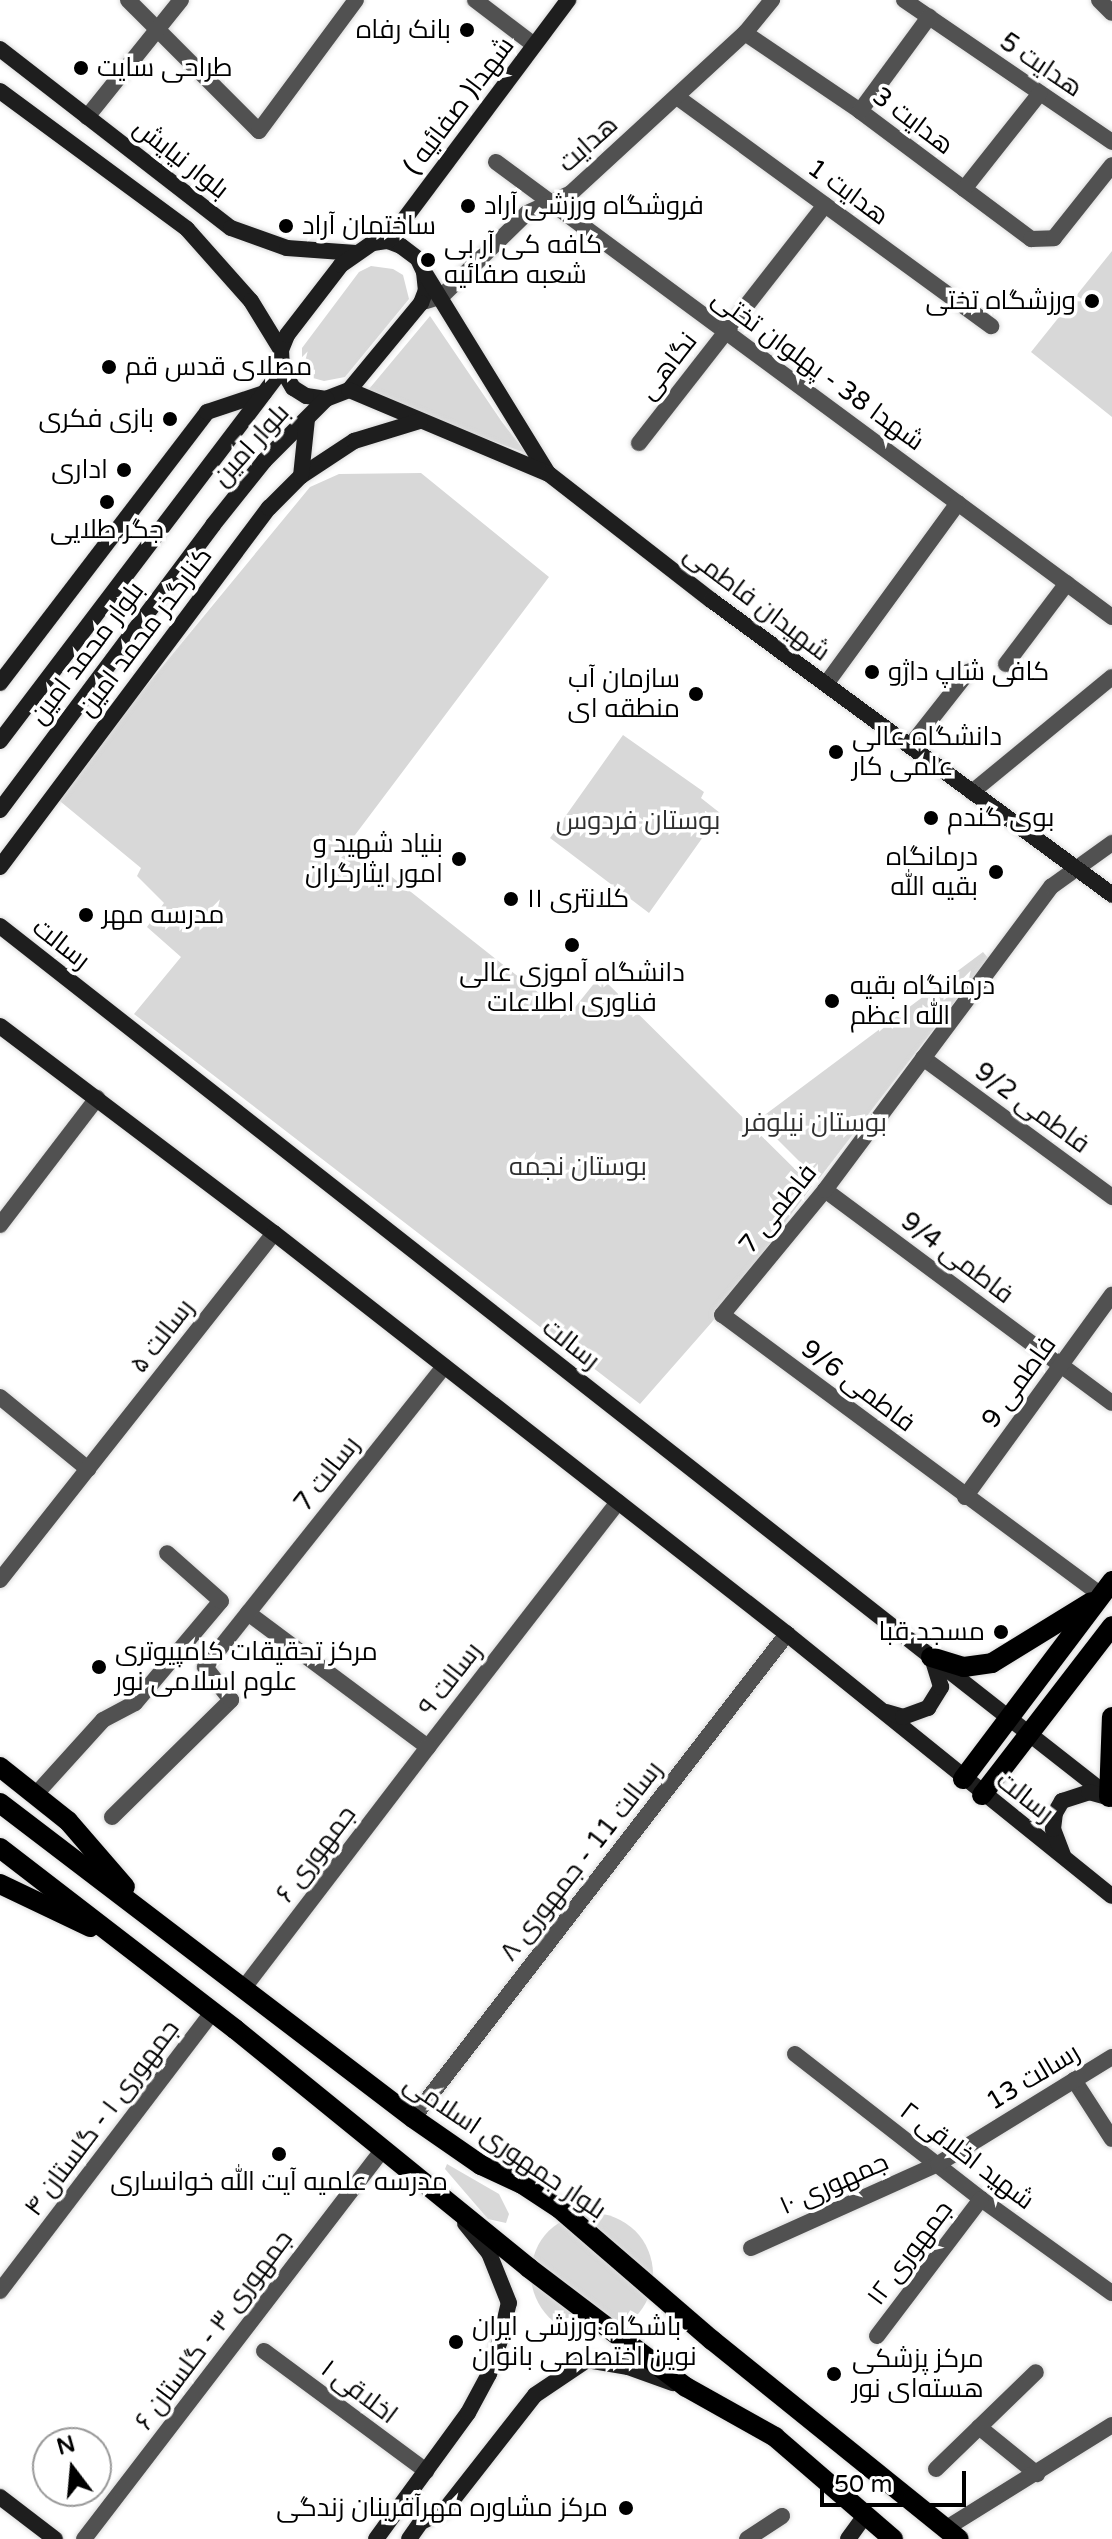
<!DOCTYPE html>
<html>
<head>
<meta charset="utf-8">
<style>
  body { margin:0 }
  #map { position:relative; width:1112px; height:2539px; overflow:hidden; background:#fff; font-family:"Varela Round",Cairo,sans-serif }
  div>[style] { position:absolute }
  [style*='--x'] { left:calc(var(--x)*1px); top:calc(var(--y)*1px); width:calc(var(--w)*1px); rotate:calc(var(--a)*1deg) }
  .green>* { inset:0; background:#d8d8d8 }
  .round { border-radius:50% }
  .roads { filter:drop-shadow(0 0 2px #dbdbdb) drop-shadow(0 0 2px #dbdbdb) }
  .street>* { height:16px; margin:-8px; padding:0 8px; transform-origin:8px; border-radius:8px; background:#515151 }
  .secondary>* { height:16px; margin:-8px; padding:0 8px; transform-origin:8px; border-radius:8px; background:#1e1e1e }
  .primary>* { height:20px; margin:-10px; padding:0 10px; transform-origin:10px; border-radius:10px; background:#000 }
  .dots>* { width:22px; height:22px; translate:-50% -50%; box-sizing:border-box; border:4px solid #fff; border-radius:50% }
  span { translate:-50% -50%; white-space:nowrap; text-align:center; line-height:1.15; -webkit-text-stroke:7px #fff; paint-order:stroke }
  .poi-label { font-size:26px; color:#000 }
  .right { translate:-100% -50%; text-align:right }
  .left { translate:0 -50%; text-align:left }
  .street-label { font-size:26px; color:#000 }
  .park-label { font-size:26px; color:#2f2f2f }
  .north { position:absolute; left:32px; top:2427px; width:80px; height:80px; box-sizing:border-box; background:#fff; border:2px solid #999; border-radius:50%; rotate:344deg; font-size:22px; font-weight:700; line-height:32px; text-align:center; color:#000 }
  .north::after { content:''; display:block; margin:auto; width:28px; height:36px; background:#000; clip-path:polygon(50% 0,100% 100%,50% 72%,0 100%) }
  .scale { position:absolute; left:820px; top:2471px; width:146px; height:36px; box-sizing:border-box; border:4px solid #000; border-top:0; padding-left:10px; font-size:24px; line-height:28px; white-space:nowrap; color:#000; -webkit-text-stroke:6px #fff; paint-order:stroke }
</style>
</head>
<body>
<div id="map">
  <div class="green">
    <div style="clip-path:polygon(1112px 251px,1112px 417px,1031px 352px)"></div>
    <div style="clip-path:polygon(371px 266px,393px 269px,403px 275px,409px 299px,345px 377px,324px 381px,313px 378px,302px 360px,302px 348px,359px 272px)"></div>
    <div style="clip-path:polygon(430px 316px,502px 422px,526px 453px,364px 395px)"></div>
    <div style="clip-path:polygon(421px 473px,549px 577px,349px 843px,568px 1016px,600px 976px,812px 1186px,712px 1322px,640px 1404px,134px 1014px,181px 957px,147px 927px,164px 903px,137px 876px,141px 868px,55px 797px,310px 487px,339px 474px)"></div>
    <div style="clip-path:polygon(623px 735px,704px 792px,701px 798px,720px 813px,649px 913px,550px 838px)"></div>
    <div style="clip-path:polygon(983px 952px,988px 958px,818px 1180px,758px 1120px)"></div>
    <div style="clip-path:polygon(447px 2164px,499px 2194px,509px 2214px,506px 2223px,488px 2219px,445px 2169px)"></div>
    <div class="round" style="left:531px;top:2213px;width:122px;height:122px"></div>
  </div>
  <div class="roads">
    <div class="street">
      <div style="--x:128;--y:0;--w:185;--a:45"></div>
      <div style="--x:259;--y:131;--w:163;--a:-53.5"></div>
      <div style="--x:475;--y:0;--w:74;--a:37.3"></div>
      <div style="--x:904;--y:0;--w:252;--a:34.3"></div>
      <div style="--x:1099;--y:0;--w:18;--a:45"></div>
      <div style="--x:745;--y:33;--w:139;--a:34.1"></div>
      <div style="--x:860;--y:111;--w:214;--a:36.8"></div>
      <div style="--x:1031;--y:239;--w:23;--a:-2"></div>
      <div style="--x:1054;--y:238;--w:93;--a:-51.5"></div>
      <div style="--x:677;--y:97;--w:389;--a:36.1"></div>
      <div style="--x:860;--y:111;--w:117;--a:-53.7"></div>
      <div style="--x:87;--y:117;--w:150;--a:-51.2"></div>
      <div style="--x:496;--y:162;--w:766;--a:36.45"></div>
      <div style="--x:964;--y:189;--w:122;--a:-51.6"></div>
      <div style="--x:426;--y:301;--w:17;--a:-17"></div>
      <div style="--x:442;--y:296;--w:119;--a:-44.3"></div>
      <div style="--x:527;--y:213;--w:48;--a:-24.4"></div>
      <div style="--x:571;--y:193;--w:236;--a:-42.6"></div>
      <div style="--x:745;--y:33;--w:43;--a:-50.7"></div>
      <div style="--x:639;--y:443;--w:302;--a:-52"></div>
      <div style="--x:1006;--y:664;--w:101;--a:-53"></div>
      <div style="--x:826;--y:684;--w:224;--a:-53.9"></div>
      <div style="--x:910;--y:746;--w:95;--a:-51.8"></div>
      <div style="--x:972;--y:792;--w:181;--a:-39.4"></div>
      <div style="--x:923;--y:1058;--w:235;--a:36.3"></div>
      <div style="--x:825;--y:1190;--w:357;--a:36.6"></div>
      <div style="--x:0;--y:1225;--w:160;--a:-52.6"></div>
      <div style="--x:0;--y:1397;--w:114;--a:39.3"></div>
      <div style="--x:965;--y:1497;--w:250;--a:-54"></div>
      <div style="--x:0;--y:1580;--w:442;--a:-51.7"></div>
      <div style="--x:1101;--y:1595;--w:471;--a:-143.5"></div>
      <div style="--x:722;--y:1315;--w:162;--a:-50.5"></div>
      <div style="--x:825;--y:1190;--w:379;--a:-53.3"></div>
      <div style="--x:1052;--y:886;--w:74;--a:-35.6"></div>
      <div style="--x:248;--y:1613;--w:224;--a:36.7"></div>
      <div style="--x:428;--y:1747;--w:310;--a:-52.2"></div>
      <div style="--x:36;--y:1794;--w:100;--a:-47.8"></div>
      <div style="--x:103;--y:1720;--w:36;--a:-28"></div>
      <div style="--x:135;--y:1703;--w:133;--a:-49.9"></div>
      <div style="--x:221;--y:1601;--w:72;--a:-138.4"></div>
      <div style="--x:112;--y:1817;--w:167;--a:-44.5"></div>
      <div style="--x:231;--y:1700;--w:42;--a:-128.2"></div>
      <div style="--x:205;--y:1667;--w:384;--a:-51.5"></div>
      <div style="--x:243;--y:1989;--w:305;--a:-52.6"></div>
      <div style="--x:795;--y:2054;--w:236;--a:37.9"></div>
      <div style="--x:981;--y:2199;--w:161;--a:35.7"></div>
      <div style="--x:1074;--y:2080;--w:70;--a:57.2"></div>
      <div style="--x:413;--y:2118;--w:612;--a:-52.31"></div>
      <div style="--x:751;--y:2248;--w:205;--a:-24.2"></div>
      <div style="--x:938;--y:2164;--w:204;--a:-31.6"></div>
      <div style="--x:0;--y:2291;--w:350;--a:-52.7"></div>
      <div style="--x:877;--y:2336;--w:172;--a:-52.8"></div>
      <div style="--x:264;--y:2351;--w:202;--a:36.5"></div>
      <div style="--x:979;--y:2427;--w:75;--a:39"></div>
      <div style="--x:936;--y:2469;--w:139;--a:-44.1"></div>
      <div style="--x:945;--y:2529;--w:197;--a:-31.9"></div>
      <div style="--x:84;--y:2539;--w:491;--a:-52.5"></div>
      <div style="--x:747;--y:2539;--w:42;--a:-33.3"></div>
    </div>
    <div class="secondary">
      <div style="--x:0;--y:49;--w:292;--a:37.8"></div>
      <div style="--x:231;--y:228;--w:59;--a:19.7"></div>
      <div style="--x:287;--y:248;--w:69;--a:4.1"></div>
      <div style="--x:0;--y:91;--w:232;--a:36.4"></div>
      <div style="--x:187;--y:229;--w:96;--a:48.4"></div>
      <div style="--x:251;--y:301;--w:57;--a:58.5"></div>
      <div style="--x:388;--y:241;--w:14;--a:21"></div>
      <div style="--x:401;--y:246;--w:21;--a:37"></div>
      <div style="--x:418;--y:259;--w:14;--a:65"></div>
      <div style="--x:424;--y:272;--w:18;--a:84"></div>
      <div style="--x:426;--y:290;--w:14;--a:111"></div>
      <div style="--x:421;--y:303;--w:113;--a:129.6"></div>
      <div style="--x:349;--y:390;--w:25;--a:159"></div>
      <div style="--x:326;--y:399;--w:20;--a:-171"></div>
      <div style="--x:306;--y:396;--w:15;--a:-148"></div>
      <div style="--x:293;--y:388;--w:22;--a:-120"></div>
      <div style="--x:282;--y:369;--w:19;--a:-93"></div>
      <div style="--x:281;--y:350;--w:16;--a:-68"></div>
      <div style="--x:287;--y:335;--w:88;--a:-52.4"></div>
      <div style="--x:341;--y:265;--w:39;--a:-35"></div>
      <div style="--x:373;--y:243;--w:15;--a:-8"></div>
      <div style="--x:388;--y:241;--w:301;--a:-53.2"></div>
      <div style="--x:426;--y:275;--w:233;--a:58.4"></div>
      <div style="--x:349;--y:390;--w:217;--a:22.8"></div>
      <div style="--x:549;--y:474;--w:205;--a:37.9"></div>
      <div style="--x:711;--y:600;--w:498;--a:36.3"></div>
      <div style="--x:301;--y:476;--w:64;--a:-33.4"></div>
      <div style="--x:354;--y:441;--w:69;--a:-16.9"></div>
      <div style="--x:0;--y:683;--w:341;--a:-52.6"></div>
      <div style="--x:207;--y:412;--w:60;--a:-18.4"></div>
      <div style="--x:0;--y:741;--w:467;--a:-52.8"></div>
      <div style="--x:0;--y:810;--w:356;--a:-53.2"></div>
      <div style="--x:213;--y:525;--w:82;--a:-51.4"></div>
      <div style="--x:264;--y:461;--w:88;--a:-45"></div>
      <div style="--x:0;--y:867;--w:449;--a:-53.2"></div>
      <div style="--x:269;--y:508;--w:45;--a:-45"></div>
      <div style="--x:301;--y:476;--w:57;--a:-84"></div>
      <div style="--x:0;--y:926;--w:1414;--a:38.13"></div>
      <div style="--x:0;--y:1026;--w:343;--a:37.1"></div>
      <div style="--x:274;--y:1233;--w:651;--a:38.01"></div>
      <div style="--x:787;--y:1634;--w:417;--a:38.9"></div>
      <div style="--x:886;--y:1712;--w:18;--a:16"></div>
      <div style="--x:903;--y:1717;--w:27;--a:-20"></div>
      <div style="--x:928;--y:1708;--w:25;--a:-58"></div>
      <div style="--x:941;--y:1687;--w:27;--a:-107"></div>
      <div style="--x:1063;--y:1855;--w:28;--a:-111"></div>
      <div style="--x:1053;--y:1829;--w:16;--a:-83"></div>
      <div style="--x:1055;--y:1813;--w:14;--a:-60"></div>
      <div style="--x:1062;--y:1801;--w:28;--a:-18"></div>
      <div style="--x:1089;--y:1792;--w:15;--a:16"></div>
      <div style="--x:0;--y:2497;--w:69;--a:37.4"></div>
      <div style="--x:376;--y:2539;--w:156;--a:-53.9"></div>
      <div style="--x:468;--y:2413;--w:44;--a:-61.7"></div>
      <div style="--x:489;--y:2374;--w:35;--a:-72"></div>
      <div style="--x:500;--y:2341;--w:39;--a:-77"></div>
      <div style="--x:509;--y:2303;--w:54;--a:-111.8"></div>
      <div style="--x:489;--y:2253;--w:38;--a:-129"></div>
      <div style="--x:409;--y:2539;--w:21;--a:-55"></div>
      <div style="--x:421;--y:2522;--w:25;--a:-26"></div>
      <div style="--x:444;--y:2511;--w:147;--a:-51.9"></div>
      <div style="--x:535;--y:2395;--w:63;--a:-33.9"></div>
      <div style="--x:587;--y:2360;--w:42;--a:9.7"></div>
      <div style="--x:628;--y:2367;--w:48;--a:19.6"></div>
      <div style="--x:848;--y:2539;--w:27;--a:-54"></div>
    </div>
    <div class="primary">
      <div style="--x:931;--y:1657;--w:34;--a:17"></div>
      <div style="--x:964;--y:1667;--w:28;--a:-8"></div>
      <div style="--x:992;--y:1663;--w:116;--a:-31.6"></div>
      <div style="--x:0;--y:1767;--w:87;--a:38.5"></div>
      <div style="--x:68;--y:1821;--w:87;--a:49.2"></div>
      <div style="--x:963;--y:1779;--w:248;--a:-53"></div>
      <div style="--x:982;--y:1795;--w:213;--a:-52.4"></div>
      <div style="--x:1109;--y:1797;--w:80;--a:-87.9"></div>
      <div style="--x:0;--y:1803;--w:519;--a:37.33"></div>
      <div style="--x:413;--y:2118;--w:83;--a:34.7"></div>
      <div style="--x:481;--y:2165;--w:45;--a:24.9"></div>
      <div style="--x:522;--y:2184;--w:45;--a:33.3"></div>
      <div style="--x:560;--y:2209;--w:201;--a:40.8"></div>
      <div style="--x:712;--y:2340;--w:317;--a:38.9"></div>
      <div style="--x:0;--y:1848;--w:297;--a:37.6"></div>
      <div style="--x:235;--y:2029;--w:379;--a:39.1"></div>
      <div style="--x:529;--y:2268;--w:197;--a:37.2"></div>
      <div style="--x:686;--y:2387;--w:102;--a:29.3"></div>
      <div style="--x:775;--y:2437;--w:156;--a:40.8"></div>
      <div style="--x:0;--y:1884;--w:100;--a:25.5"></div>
    </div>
  </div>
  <div class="dots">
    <div style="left:467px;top:30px;background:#000"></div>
    <div style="left:81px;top:68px;background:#000"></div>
    <div style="left:468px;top:206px;background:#000"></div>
    <div style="left:286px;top:226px;background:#000"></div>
    <div style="left:428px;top:260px;background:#000"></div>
    <div style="left:1092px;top:301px;background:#000"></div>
    <div style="left:109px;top:367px;background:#000"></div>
    <div style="left:170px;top:419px;background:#000"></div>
    <div style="left:124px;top:470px;background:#000"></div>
    <div style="left:107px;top:502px;background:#000"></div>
    <div style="left:872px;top:672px;background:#000"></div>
    <div style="left:696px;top:694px;background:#000"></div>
    <div style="left:836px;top:752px;background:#000"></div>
    <div style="left:931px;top:818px;background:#000"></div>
    <div style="left:459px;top:859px;background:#000"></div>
    <div style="left:996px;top:872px;background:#000"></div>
    <div style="left:511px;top:899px;background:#000"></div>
    <div style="left:86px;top:915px;background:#000"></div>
    <div style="left:572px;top:945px;background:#000"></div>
    <div style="left:832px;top:1001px;background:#000"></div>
    <div style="left:1001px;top:1632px;background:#000"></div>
    <div style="left:99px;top:1667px;background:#000"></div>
    <div style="left:279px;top:2154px;background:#000"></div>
    <div style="left:456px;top:2342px;background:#000"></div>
    <div style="left:834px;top:2374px;background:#000"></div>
    <div style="left:626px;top:2508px;background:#000"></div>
  </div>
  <div class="poi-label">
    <span class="right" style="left:451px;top:30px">بانک رفاه</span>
    <span class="left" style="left:97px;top:68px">طراحی سایت</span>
    <span class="left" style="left:484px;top:206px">فروشگاه ورزشی آراد</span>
    <span class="left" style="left:302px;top:226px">ساختمان آراد</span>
    <span class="left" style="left:444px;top:260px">کافه کی آر بی<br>شعبه صفائیه</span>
    <span class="right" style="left:1076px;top:301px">ورزشگاه تختی</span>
    <span class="left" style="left:125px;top:367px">مصلای قدس قم</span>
    <span class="right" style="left:154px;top:419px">بازی فکری</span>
    <span class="right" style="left:108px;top:470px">اداری</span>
    <span style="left:107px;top:530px">جگر طلایی</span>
    <span class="left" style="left:888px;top:672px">کافی شاپ داژو</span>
    <span class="right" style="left:680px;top:694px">سازمان آب<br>منطقه ای</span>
    <span class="left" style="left:852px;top:752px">دانشگاه عالی<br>علمی کار</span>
    <span class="left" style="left:947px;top:818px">بوی گندم</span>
    <span class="right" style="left:443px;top:859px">بنیاد شهید و<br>امور ایثارگران</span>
    <span class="right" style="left:978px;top:872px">درمانگاه<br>بقیه الله</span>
    <span class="left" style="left:527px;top:899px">کلانتری ۱۱</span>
    <span class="left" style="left:102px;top:915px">مدرسه مهر</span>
    <span style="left:572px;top:988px">دانشگاه آموزی عالی<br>فناوری اطلاعات</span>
    <span class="left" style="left:850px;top:1001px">درمانگاه بقیه<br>الله اعظم</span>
    <span class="right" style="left:985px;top:1632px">مسجد قبا</span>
    <span class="left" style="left:115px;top:1667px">مرکز تحقیقات کامپیوتری<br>علوم اسلامی نور</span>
    <span style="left:279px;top:2182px">مدرسه علمیه آیت الله خوانساری</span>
    <span class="left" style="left:472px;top:2342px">باشگاه ورزشی ایران<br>نوین اختصاصی بانوان</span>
    <span class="left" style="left:852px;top:2374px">مرکز پزشکی<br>هسته‌ای نور</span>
    <span class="right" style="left:608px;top:2508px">مرکز مشاوره مهرآفرینان زندگی</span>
  </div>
  <div class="street-label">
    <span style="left:1041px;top:65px;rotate:34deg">هدایت 5</span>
    <span style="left:459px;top:106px;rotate:-53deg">شهدا( صفائیه )</span>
    <span style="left:913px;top:121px;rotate:37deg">هدایت 3</span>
    <span style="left:588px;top:144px;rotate:-42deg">هدایت</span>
    <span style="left:181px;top:159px;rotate:38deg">بلوار نیایش</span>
    <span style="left:848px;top:192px;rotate:36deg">هدایت 1</span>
    <span style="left:668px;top:366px;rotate:-52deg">نگاهی</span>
    <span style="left:818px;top:370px;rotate:36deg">شهدا 38 - پهلوان تختی</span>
    <span style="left:251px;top:445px;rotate:-48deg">بلوار امین</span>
    <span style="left:757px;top:603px;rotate:37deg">شهیدان فاطمی</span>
    <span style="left:145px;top:632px;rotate:-53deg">کنارگذر محمد امین</span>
    <span style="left:87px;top:653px;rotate:-53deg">بلوار محمد امین</span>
    <span style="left:61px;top:944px;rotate:38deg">رسالت</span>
    <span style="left:1032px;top:1108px;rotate:36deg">فاطمی 9/2</span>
    <span style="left:778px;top:1209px;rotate:-51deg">فاطمی 7</span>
    <span style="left:957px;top:1258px;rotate:37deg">فاطمی 9/4</span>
    <span style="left:162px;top:1336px;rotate:-52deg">رسالت ۵</span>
    <span style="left:571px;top:1344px;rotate:38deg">رسالت</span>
    <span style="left:1019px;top:1382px;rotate:-54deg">فاطمی 9</span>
    <span style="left:858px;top:1386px;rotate:37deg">فاطمی 9/6</span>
    <span style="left:327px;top:1474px;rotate:-52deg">رسالت 7</span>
    <span style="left:450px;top:1679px;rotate:-52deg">رسالت ۹</span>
    <span style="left:1025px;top:1797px;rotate:38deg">رسالت</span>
    <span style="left:316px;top:1854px;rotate:-53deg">جمهوری ۶</span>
    <span style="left:581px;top:1861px;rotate:-52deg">رسالت 11 - جمهوری ۸</span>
    <span style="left:1033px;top:2077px;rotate:-31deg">رسالت 13</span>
    <span style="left:102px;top:2118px;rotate:-53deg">جمهوری ۱ - گلستان ۴</span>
    <span style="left:505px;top:2147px;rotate:34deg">بلوار جمهوری اسلامی</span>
    <span style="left:967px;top:2156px;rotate:37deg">شهید اخلاقی ۲</span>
    <span style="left:834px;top:2184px;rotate:-24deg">جمهوری ۱۰</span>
    <span style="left:910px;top:2253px;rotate:-53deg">جمهوری ۱۲</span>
    <span style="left:214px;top:2330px;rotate:-53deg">جمهوری ۳ - گلستان ۶</span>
    <span style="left:359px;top:2392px;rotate:37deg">اخلاقی ۱</span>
  </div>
  <div class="park-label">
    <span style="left:638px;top:821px">بوستان فردوس</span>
    <span style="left:815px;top:1123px">بوستان نیلوفر</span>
    <span style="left:578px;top:1167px">بوستان نجمه</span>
  </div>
  <div class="north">N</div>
  <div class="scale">50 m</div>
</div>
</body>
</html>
